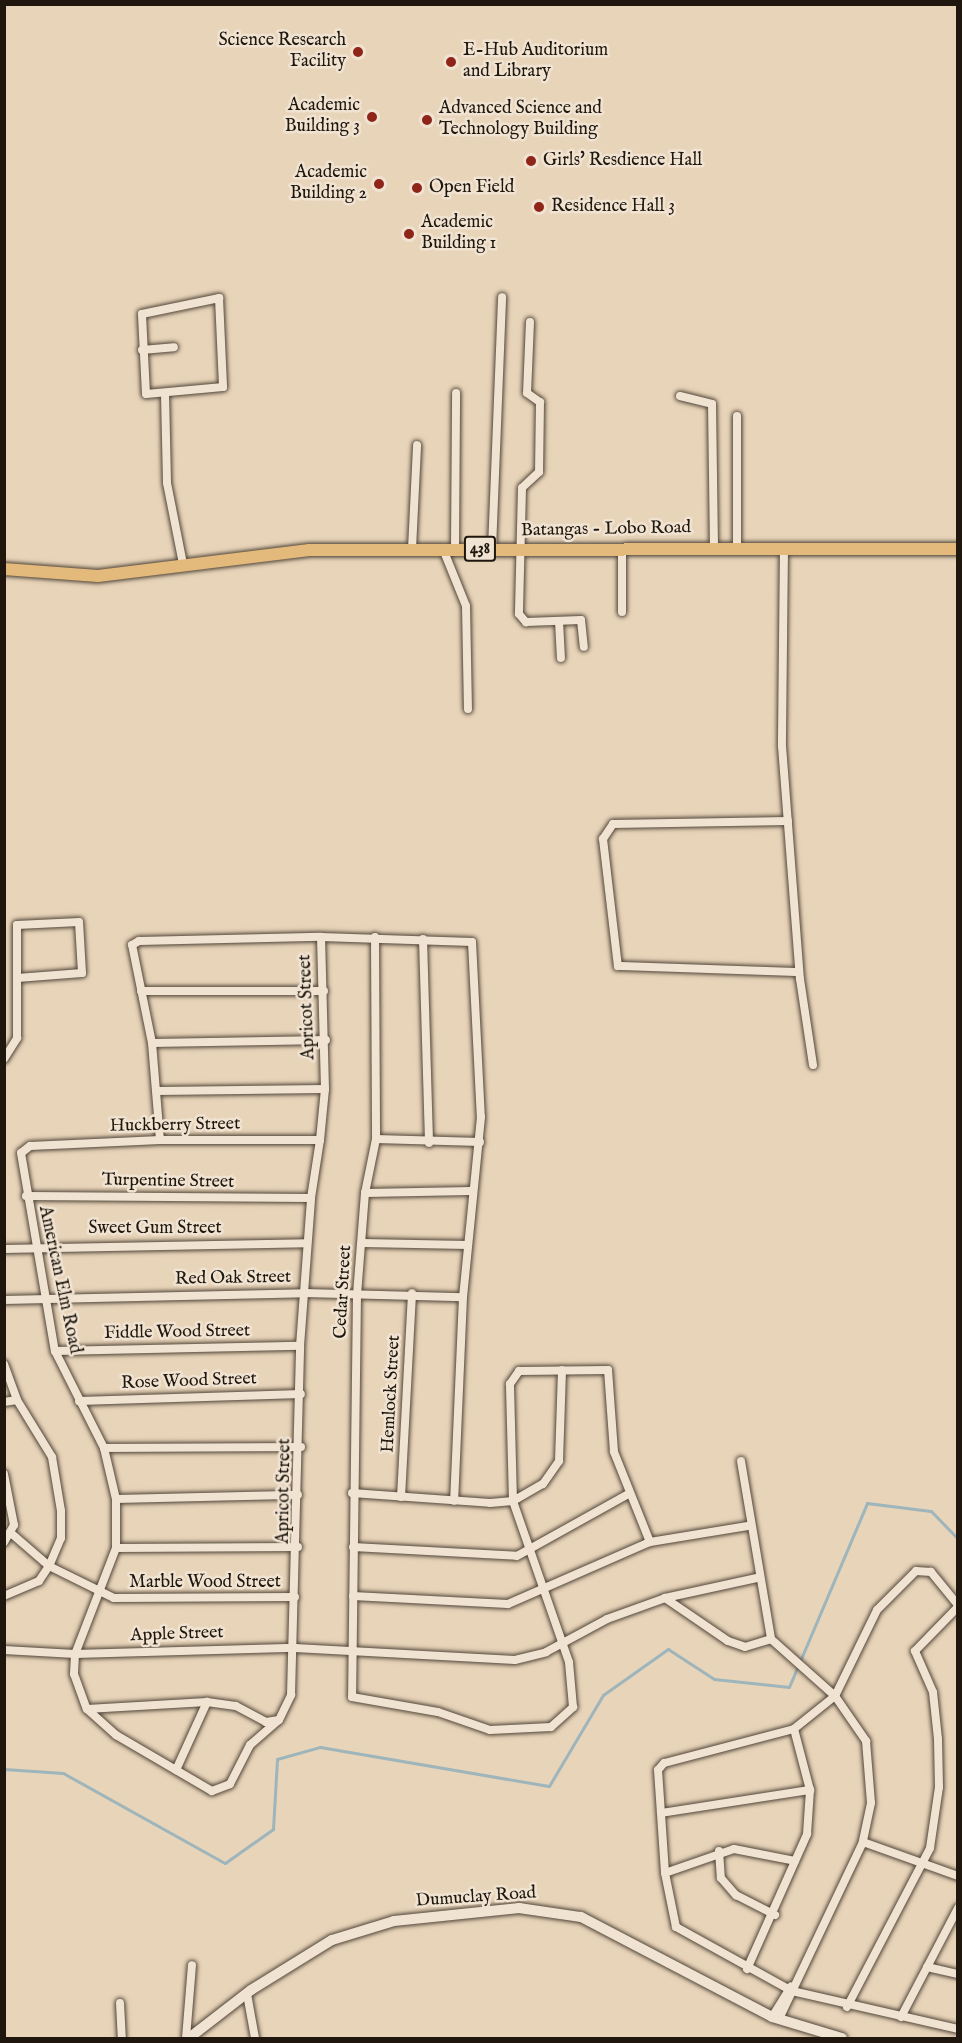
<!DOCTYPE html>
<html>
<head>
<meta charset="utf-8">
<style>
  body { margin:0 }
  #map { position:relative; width:962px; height:2043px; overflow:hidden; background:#e8d4b9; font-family:"IM FELL English",serif }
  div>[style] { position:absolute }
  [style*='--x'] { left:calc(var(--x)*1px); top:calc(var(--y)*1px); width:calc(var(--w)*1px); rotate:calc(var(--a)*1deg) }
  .stream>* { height:3px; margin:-1.5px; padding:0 1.5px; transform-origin:1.5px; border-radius:1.5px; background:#9db5bb }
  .roads { filter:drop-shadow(0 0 2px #514639) drop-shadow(0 0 2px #514639) }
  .street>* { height:8px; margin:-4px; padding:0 4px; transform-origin:4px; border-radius:4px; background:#f0e3d2 }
  .secondary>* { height:10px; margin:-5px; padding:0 5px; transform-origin:5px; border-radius:5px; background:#f0e3d2 }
  .primary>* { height:12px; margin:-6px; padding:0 6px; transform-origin:6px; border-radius:6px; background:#e4ba7c }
  .dots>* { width:16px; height:16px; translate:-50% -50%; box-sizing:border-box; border:3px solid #f0e3d2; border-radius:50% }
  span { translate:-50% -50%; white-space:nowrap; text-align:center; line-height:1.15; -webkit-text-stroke:5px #f0e3d2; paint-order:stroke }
  .shield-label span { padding:2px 4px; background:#f0e3d2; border:2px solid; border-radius:4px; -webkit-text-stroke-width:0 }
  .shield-label { font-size:16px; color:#1f170e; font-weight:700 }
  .poi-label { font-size:18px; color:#1f170e }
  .right { translate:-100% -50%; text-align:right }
  .left { translate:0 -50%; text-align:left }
  .street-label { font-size:18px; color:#1f170e }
  .frame { position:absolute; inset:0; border:6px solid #1f170e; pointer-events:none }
</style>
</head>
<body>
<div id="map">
  <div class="stream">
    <div style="--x:4;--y:1769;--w:59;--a:3.9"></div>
    <div style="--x:63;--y:1773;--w:185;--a:29.1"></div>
    <div style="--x:225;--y:1863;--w:59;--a:-35.3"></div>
    <div style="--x:273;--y:1829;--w:70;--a:-86.7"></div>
    <div style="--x:277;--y:1759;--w:45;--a:-15.6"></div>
    <div style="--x:320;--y:1747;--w:232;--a:9.7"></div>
    <div style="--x:549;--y:1786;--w:106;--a:-59.3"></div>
    <div style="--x:603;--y:1695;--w:80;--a:-35.3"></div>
    <div style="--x:668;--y:1649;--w:55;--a:33.1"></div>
    <div style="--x:714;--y:1679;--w:75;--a:6.1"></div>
    <div style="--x:789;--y:1687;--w:200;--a:-67"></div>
    <div style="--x:867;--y:1503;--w:64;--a:7.1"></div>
    <div style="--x:931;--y:1511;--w:39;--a:46"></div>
  </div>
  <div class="roads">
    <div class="street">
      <div style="--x:219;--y:298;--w:89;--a:87.4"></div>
      <div style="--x:223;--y:387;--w:77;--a:174.8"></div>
      <div style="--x:146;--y:394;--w:80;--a:-92.9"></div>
      <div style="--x:142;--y:314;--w:79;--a:-11.7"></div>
      <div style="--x:530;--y:322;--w:71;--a:92.4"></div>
      <div style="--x:527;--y:393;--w:16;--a:35"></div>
      <div style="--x:540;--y:402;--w:70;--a:90.8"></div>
      <div style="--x:539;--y:472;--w:23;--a:137"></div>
      <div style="--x:522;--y:488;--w:126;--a:91.4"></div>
      <div style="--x:519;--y:614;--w:11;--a:49"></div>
      <div style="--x:526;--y:622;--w:55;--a:-2.1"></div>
      <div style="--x:581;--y:620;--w:27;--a:84"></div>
      <div style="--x:142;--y:350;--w:32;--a:-5"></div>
      <div style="--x:165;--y:394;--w:89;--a:88.7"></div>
      <div style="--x:167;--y:483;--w:83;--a:78.8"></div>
      <div style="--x:680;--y:396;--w:33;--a:14"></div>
      <div style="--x:712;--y:404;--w:143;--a:89.2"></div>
      <div style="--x:737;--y:547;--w:131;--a:-90"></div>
      <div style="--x:784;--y:547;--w:199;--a:90.6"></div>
      <div style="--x:782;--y:746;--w:234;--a:85.6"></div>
      <div style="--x:800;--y:979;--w:87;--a:81.4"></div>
      <div style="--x:412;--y:549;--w:104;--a:-87.2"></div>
      <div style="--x:443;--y:549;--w:61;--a:68"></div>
      <div style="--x:466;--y:606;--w:103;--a:88.9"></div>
      <div style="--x:455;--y:549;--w:156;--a:-89.6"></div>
      <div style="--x:492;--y:549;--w:252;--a:-87.7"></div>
      <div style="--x:622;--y:612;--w:64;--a:-90"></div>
      <div style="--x:559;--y:621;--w:37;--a:87"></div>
      <div style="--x:788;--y:821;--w:175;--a:179"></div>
      <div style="--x:613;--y:824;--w:18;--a:124"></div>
      <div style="--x:603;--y:839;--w:128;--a:83.3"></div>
      <div style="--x:618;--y:966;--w:181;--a:1.9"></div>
      <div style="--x:375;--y:937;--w:202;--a:89.7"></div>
      <div style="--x:376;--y:1139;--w:55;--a:101.5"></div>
      <div style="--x:365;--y:1193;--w:101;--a:94.5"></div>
      <div style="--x:357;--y:1294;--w:403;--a:90.7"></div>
      <div style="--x:352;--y:1697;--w:87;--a:9.9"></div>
      <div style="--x:438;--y:1712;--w:55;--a:19.1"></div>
      <div style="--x:490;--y:1730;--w:61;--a:-2.8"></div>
      <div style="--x:551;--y:1727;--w:30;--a:-42"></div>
      <div style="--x:573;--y:1707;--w:45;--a:-95.1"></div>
      <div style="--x:569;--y:1662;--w:170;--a:-109.2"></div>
      <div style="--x:513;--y:1501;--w:117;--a:-91.5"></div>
      <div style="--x:510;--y:1384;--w:16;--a:-55"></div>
      <div style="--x:519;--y:1371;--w:89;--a:-0.6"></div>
      <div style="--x:608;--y:1370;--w:82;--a:85.8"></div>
      <div style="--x:614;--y:1452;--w:97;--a:68.2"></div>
      <div style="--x:423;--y:939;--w:204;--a:88.3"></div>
      <div style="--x:141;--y:991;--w:183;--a:0"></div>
      <div style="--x:152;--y:1043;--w:174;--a:-1"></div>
      <div style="--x:4;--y:1059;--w:25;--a:-58"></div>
      <div style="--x:17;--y:1038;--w:113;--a:-90"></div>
      <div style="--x:17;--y:925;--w:62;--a:-2.8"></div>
      <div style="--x:79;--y:922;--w:51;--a:86.6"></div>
      <div style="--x:82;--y:973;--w:65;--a:175.6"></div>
      <div style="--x:157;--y:1091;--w:168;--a:-0.7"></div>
      <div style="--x:376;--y:1139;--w:104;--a:1.7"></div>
      <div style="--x:160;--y:1140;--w:97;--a:-94.7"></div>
      <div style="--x:152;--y:1043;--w:100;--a:-101.5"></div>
      <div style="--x:132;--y:945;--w:8;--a:-30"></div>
      <div style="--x:139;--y:941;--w:182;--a:-1.3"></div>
      <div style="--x:321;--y:937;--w:151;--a:1.9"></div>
      <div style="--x:472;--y:942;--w:175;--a:87.1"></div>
      <div style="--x:481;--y:1117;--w:181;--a:95.7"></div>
      <div style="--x:463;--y:1297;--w:204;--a:92.5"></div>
      <div style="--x:320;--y:1140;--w:160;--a:180"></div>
      <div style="--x:160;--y:1140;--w:130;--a:177.4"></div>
      <div style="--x:30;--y:1146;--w:11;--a:142"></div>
      <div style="--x:21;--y:1153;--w:201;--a:80.3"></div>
      <div style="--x:55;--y:1351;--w:109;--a:63.2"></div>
      <div style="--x:104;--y:1448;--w:52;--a:76.8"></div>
      <div style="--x:116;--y:1499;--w:49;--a:90"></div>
      <div style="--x:116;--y:1548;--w:114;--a:111.1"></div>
      <div style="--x:75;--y:1654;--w:20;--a:93"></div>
      <div style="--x:74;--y:1674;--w:37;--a:70"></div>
      <div style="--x:87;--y:1709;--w:120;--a:-3.3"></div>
      <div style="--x:207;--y:1702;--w:29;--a:8"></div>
      <div style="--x:236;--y:1706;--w:34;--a:28"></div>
      <div style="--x:266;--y:1722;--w:13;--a:-9"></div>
      <div style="--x:279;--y:1720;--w:28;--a:-64"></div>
      <div style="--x:291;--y:1695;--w:349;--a:-88.5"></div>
      <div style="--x:300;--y:1346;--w:148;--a:-85.7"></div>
      <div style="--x:311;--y:1198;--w:59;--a:-81.2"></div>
      <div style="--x:320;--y:1140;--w:51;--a:-84.4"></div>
      <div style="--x:325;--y:1089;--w:152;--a:-91.5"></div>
      <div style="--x:365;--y:1193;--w:106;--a:-1.1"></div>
      <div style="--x:26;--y:1196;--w:285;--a:0.4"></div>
      <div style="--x:362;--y:1243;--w:106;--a:1.1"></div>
      <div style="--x:4;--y:1249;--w:303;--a:-1.1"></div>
      <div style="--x:4;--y:1300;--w:301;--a:-1.3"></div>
      <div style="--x:305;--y:1293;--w:158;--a:1.5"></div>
      <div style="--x:55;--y:1351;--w:245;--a:-1.2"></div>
      <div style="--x:4;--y:1364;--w:38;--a:70"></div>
      <div style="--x:17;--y:1400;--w:67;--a:58.4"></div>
      <div style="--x:52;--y:1457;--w:55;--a:80.5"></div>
      <div style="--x:61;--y:1511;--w:27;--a:90"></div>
      <div style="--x:61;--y:1538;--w:30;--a:113"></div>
      <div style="--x:49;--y:1566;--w:18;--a:124"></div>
      <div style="--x:39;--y:1581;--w:38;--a:157"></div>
      <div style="--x:79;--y:1401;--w:222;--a:-1.8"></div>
      <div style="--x:4;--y:1402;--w:13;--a:-9"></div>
      <div style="--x:104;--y:1448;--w:197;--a:-0.3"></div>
      <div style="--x:741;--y:1461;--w:181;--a:80.4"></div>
      <div style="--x:771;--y:1639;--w:86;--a:41.7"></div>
      <div style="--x:835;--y:1696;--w:55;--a:55.4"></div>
      <div style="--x:866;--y:1741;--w:62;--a:85.4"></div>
      <div style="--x:871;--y:1803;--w:40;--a:102"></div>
      <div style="--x:863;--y:1842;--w:196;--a:115.4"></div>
      <div style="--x:4;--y:1474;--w:52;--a:78.9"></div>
      <div style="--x:14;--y:1525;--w:20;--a:120"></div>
      <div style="--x:352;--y:1493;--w:138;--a:4.1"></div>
      <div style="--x:490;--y:1503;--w:23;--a:-5"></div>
      <div style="--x:513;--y:1501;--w:34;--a:-30"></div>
      <div style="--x:543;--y:1484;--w:28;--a:-55"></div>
      <div style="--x:559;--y:1461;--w:91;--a:-88.1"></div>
      <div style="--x:401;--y:1497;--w:204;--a:-86.9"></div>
      <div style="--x:116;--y:1499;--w:182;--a:-1.3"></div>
      <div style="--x:12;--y:1534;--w:49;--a:40.9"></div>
      <div style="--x:49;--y:1566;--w:72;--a:26.2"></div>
      <div style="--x:114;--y:1598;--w:181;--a:-0.3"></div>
      <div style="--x:353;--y:1547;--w:164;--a:3.1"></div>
      <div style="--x:517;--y:1556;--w:129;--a:-29.1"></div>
      <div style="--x:116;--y:1548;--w:182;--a:-0.3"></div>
      <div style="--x:353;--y:1596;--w:155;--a:3"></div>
      <div style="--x:508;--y:1604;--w:155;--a:-23.6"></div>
      <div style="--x:650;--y:1542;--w:99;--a:-9.3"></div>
      <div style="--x:665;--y:1598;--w:76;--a:34.3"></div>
      <div style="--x:728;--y:1641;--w:18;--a:19"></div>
      <div style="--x:745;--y:1647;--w:27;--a:-17"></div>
      <div style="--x:958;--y:1605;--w:43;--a:-129.3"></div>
      <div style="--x:931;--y:1572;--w:15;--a:-176"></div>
      <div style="--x:916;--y:1571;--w:55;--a:135"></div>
      <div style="--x:877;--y:1610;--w:96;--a:116"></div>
      <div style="--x:835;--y:1696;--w:53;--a:141.2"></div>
      <div style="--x:794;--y:1729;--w:134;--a:165.3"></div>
      <div style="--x:664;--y:1763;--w:9;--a:131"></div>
      <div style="--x:658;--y:1770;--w:103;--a:86.1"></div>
      <div style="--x:665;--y:1873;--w:55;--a:78.5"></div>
      <div style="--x:676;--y:1927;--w:132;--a:28.9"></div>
      <div style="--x:792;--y:1991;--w:170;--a:12.9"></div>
      <div style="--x:4;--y:1650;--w:71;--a:3.2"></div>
      <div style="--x:75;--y:1654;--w:220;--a:-1.6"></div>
      <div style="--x:295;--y:1648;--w:220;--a:3.1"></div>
      <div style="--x:515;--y:1660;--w:32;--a:-14"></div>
      <div style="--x:546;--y:1652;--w:69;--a:-28.4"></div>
      <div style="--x:607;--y:1619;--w:62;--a:-19.9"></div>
      <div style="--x:665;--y:1598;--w:94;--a:-12.3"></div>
      <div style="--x:87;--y:1709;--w:39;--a:42"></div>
      <div style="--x:116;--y:1735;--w:111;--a:30.3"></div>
      <div style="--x:212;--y:1791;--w:19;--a:-21"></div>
      <div style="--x:230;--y:1784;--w:44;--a:-62.9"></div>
      <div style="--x:250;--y:1745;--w:38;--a:-41"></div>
      <div style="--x:176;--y:1770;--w:75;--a:-65.5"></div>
      <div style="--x:661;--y:1813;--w:151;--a:-8.8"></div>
      <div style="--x:863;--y:1842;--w:101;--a:19.7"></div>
      <div style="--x:719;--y:1851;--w:27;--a:86"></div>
      <div style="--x:721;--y:1878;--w:23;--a:49"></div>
      <div style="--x:736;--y:1895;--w:44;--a:27.1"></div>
      <div style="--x:665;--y:1873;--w:73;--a:-19.2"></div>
      <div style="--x:734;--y:1849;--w:62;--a:11.1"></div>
      <div style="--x:927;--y:1967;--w:32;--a:13"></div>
      <div style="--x:747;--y:1969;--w:148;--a:-66"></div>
      <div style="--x:807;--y:1834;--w:44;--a:-86.1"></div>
      <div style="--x:810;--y:1790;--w:63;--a:-104.7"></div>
      <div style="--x:247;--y:1994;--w:45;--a:79.7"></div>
      <div style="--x:120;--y:2003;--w:35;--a:87"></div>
      <div style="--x:847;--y:2007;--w:179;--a:-62.4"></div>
      <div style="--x:930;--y:1848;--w:62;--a:-81.6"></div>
      <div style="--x:939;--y:1787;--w:48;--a:-91.2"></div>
      <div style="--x:938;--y:1739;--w:47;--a:-96.1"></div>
      <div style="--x:933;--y:1692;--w:45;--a:-113.7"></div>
      <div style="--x:915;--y:1651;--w:62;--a:-45.7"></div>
      <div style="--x:772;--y:2017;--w:36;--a:-58"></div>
      <div style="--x:901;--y:2017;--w:123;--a:-62.4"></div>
      <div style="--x:186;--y:2038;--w:73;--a:-85.3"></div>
    </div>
    <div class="secondary">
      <div style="--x:189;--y:2038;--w:78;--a:-37.7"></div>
      <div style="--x:251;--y:1990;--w:95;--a:-31.7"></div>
      <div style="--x:332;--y:1940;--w:65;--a:-17"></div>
      <div style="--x:394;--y:1921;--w:126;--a:-5.9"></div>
      <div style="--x:519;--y:1908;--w:63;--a:8.3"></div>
      <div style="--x:581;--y:1917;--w:216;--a:27.6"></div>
      <div style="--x:772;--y:2017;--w:73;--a:16.7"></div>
    </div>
    <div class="primary">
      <div style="--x:4;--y:569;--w:94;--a:4.3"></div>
      <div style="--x:98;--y:576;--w:213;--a:-7"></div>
      <div style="--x:309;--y:550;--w:649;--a:-0.09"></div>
    </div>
  </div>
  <div class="dots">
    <div style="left:358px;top:52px;background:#8f2418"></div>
    <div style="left:451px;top:62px;background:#8f2418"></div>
    <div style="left:372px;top:117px;background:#8f2418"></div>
    <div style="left:427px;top:120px;background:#8f2418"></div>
    <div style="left:531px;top:161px;background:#8f2418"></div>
    <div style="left:379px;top:184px;background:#8f2418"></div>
    <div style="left:417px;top:188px;background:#8f2418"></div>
    <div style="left:539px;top:207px;background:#8f2418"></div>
    <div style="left:409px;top:234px;background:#8f2418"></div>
  </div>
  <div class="shield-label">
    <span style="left:480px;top:549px">438</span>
  </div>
  <div class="poi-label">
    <span class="right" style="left:346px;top:52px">Science Research<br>Facility</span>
    <span class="left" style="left:463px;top:62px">E-Hub Auditorium<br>and Library</span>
    <span class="right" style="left:360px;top:117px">Academic<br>Building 3</span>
    <span class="left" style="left:439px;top:120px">Advanced Science and<br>Technology Building</span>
    <span class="left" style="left:543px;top:161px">Girls' Resdience Hall</span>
    <span class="right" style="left:367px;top:184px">Academic<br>Building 2</span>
    <span class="left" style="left:429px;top:188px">Open Field</span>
    <span class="left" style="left:551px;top:207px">Residence Hall 3</span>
    <span class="left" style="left:421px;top:234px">Academic<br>Building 1</span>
  </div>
  <div class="street-label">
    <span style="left:606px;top:530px;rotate:-1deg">Batangas - Lobo Road</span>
    <span style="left:308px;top:1007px;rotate:-92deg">Apricot Street</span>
    <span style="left:175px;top:1126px;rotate:-1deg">Huckberry Street</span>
    <span style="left:168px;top:1182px;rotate:1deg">Turpentine Street</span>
    <span style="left:155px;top:1229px">Sweet Gum Street</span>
    <span style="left:233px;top:1279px;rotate:-1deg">Red Oak Street</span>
    <span style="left:59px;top:1280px;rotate:78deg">American Elm Road</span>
    <span style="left:344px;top:1292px;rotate:-87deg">Cedar Street</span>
    <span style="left:177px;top:1333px;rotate:-1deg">Fiddle Wood Street</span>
    <span style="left:189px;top:1382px;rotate:-2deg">Rose Wood Street</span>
    <span style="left:392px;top:1394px;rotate:-87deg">Hemlock Street</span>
    <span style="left:285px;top:1491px;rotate:-89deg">Apricot Street</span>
    <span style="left:205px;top:1583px">Marble Wood Street</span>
    <span style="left:177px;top:1635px;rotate:-2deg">Apple Street</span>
    <span style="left:476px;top:1898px;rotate:-4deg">Dumuclay Road</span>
  </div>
  <div class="frame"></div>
</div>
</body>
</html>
